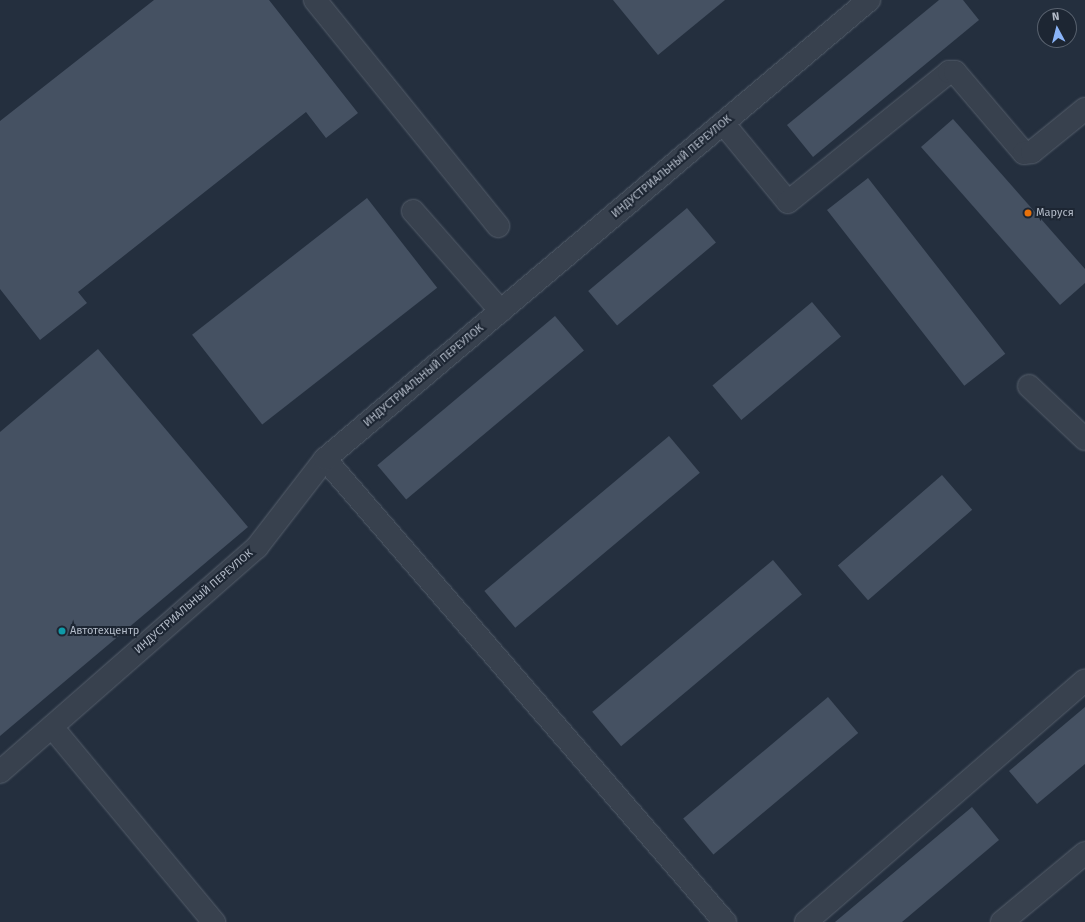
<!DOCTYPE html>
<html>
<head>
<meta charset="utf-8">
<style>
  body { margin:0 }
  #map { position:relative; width:1085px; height:922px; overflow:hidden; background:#242f3e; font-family:"Fira Sans",sans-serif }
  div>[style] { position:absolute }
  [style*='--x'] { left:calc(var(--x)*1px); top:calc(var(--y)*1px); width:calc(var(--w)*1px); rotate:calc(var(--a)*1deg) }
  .building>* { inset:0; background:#455162; transform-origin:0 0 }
  .roads { filter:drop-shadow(0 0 1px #565f6c) drop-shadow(0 0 1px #565f6c) }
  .minor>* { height:22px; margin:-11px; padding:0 11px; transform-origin:11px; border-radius:11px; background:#38414e }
  .dots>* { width:11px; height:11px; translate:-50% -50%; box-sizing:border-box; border:2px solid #1d2633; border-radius:50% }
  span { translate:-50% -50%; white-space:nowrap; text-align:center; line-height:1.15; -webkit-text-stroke:4px #1d2633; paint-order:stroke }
  .street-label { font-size:11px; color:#b4bcc9 }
  .poi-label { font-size:11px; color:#b4bcc9 }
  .left { translate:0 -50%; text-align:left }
  .north { position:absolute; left:1037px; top:8px; width:40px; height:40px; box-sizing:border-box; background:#1d2633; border:1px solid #59626f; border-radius:50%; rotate:353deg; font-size:11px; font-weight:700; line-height:16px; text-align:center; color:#b4bcc9 }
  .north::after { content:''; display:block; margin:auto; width:14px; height:18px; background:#8ab4f8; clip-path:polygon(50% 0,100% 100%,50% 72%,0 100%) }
</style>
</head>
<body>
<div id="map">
  <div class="building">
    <div style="clip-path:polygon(154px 0,269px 0,358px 113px,326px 138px,306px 112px,78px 292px,87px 303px,40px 340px,0 289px,0 121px)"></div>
    <div style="clip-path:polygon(613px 0,725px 0,658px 55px)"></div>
    <div style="clip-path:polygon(939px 0,963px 0,979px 20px,813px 157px,787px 125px)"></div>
    <div style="clip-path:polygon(953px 119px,1085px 269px,1085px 283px,1060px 305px,921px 147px)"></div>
    <div style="left:868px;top:178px;width:223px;height:52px;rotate:52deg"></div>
    <div style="left:367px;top:198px;width:114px;height:222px;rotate:52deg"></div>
    <div style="left:687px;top:208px;width:45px;height:129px;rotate:50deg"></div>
    <div style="left:812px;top:302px;width:45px;height:130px;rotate:50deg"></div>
    <div style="left:555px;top:316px;width:45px;height:232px;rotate:50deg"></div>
    <div style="clip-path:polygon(98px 349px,248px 527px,0 736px,0 432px)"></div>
    <div style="left:669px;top:436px;width:48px;height:241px;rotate:50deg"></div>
    <div style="left:942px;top:475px;width:46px;height:138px;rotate:49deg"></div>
    <div style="left:773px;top:560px;width:45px;height:236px;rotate:50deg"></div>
    <div style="left:828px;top:697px;width:47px;height:189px;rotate:50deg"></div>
    <div style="clip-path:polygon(1085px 707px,1085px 764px,1037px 804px,1009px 771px)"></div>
    <div style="clip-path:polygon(972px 807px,999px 840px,902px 922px,835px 922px)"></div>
  </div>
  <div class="roads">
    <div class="minor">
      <div style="--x:315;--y:0;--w:291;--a:51"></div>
      <div style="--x:723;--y:123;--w:102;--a:50.6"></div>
      <div style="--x:788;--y:202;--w:207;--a:-38.9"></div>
      <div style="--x:949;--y:72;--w:6;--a:0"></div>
      <div style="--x:955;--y:72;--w:106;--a:49.6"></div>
      <div style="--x:1024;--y:153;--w:8;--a:-7"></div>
      <div style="--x:1032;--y:152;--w:68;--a:-39.1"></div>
      <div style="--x:413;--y:211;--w:133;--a:48.7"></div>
      <div style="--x:1029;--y:386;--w:77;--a:43.4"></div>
      <div style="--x:325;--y:459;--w:612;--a:49.18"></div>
      <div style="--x:52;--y:727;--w:254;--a:50.3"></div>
      <div style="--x:0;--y:772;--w:342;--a:-41.2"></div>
      <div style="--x:257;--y:547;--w:111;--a:-52.3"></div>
      <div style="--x:325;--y:459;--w:712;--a:-40.16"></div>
      <div style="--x:806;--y:922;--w:369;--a:-40.9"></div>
      <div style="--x:1002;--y:922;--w:108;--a:-39.7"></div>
    </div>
  </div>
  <div class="dots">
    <div style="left:1028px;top:213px;background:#e8710a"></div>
    <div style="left:62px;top:631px;background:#0f9aa8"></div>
  </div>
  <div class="street-label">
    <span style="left:672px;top:167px;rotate:-40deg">ИНДУСТРИАЛЬНЫЙ ПЕРЕУЛОК</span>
    <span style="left:424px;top:376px;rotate:-40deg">ИНДУСТРИАЛЬНЫЙ ПЕРЕУЛОК</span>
    <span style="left:194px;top:602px;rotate:-41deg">ИНДУСТРИАЛЬНЫЙ ПЕРЕУЛОК</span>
  </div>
  <div class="poi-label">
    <span class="left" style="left:1036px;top:213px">Маруся</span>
    <span class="left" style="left:70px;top:631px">Автотехцентр</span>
  </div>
  <div class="north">N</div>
</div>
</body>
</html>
